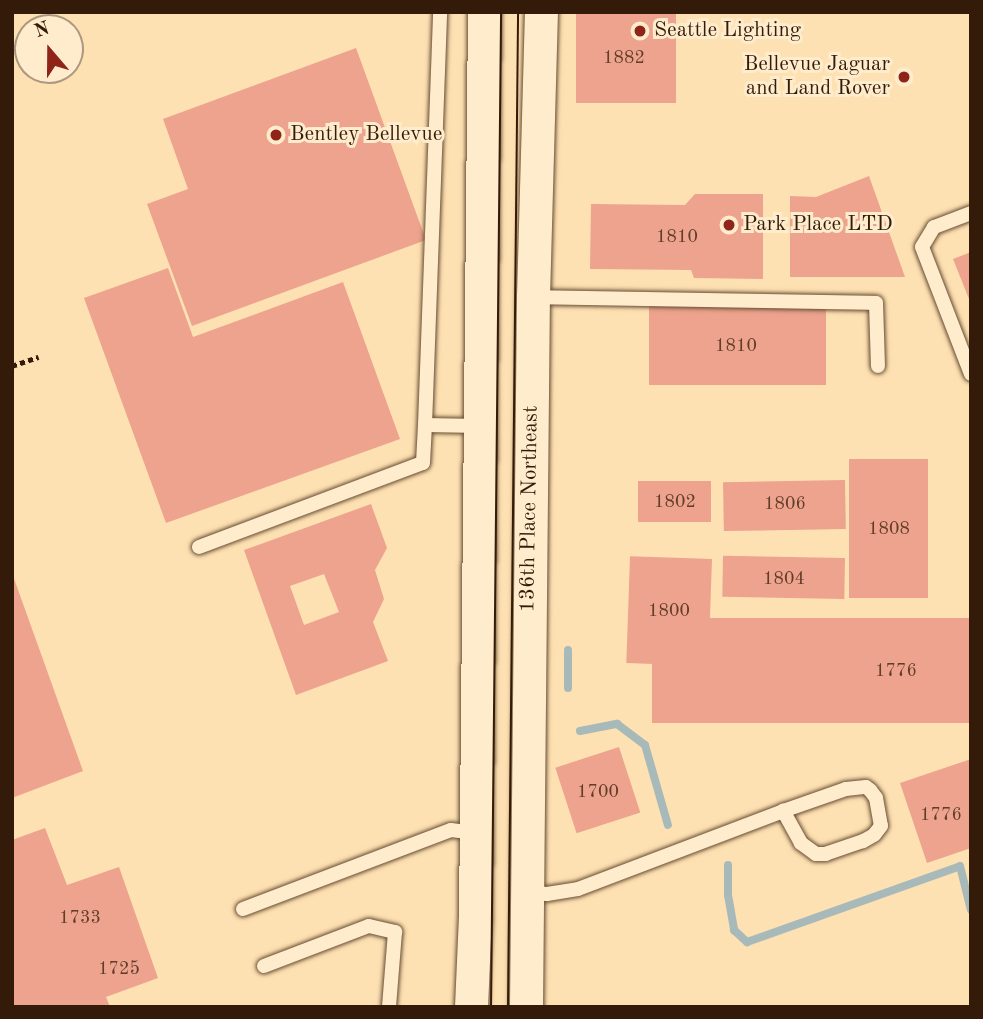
<!DOCTYPE html>
<html>
<head>
<meta charset="utf-8">
<style>
  body { margin:0 }
  #map { position:relative; width:983px; height:1019px; overflow:hidden; background:#fee1b2; font-family:"Old Standard TT",serif }
  div>[style] { position:absolute }
  [style*='--x'] { left:calc(var(--x)*1px); top:calc(var(--y)*1px); width:calc(var(--w)*1px); rotate:calc(var(--a)*1deg) }
  .stream>* { height:8px; margin:-4px; padding:0 4px; transform-origin:4px; border-radius:4px; background:#a7bab9 }
  .building>* { inset:0; background:#eda38d; transform-origin:0 0 }
  .path>* { height:4.5px; margin-top:-2.25px; transform-origin:0; background:repeating-linear-gradient(90deg,#341b09 0 5px,transparent 0 8.5px) }
  .roads { filter:drop-shadow(0 0 2px #664c33) drop-shadow(0 0 2px #664c33) }
  .service>* { height:14px; margin:-7px; padding:0 7px; transform-origin:7px; border-radius:7px; background:#feeccd }
  .tertiary>* { height:33px; margin:-16.5px; padding:0 16.5px; transform-origin:16.5px; border-radius:16.5px; background:#feeccd }
  .tram>* { height:2px; margin:-1px; padding:0 1px; transform-origin:1px; border-radius:1px; background:#341b09 }
  .dots>* { width:19px; height:19px; translate:-50% -50%; box-sizing:border-box; border:4px solid #feeccd; border-radius:50% }
  span { translate:-50% -50%; white-space:nowrap; text-align:center; line-height:1.15; -webkit-text-stroke:6px #feeccd; paint-order:stroke }
  .number-label { font-size:18px; color:#623d2a }
  .number-label span { -webkit-text-stroke-width:0 }
  .poi-label { font-size:21px; color:#341b09 }
  .left { translate:0 -50%; text-align:left }
  .right { translate:-100% -50%; text-align:right }
  .street-label { font-size:21px; color:#341b09 }
  .frame { position:absolute; inset:0; border:14px solid #341b09; pointer-events:none }
  .north { position:absolute; left:14px; top:14px; width:70px; height:70px; box-sizing:border-box; background:#feeccd; border:2px solid #ad987f; border-radius:50%; rotate:340deg; font-size:19px; font-weight:700; line-height:28px; text-align:center; color:#341b09 }
  .north::after { content:''; display:block; margin:auto; width:24px; height:32px; background:#8f2418; clip-path:polygon(50% 0,100% 100%,50% 72%,0 100%) }
</style>
</head>
<body>
<div id="map">
  <div class="stream">
    <div style="--x:568;--y:688;--w:38;--a:-90"></div>
    <div style="--x:580;--y:731;--w:38;--a:-11"></div>
    <div style="--x:617;--y:724;--w:35;--a:37"></div>
    <div style="--x:645;--y:745;--w:83;--a:74"></div>
    <div style="--x:728;--y:865;--w:30;--a:90"></div>
    <div style="--x:728;--y:895;--w:36;--a:80"></div>
    <div style="--x:734;--y:930;--w:18;--a:43"></div>
    <div style="--x:747;--y:942;--w:226;--a:-19.6"></div>
    <div style="--x:960;--y:866;--w:45;--a:76"></div>
  </div>
  <div class="building">
    <div style="left:576px;top:12px;width:100px;height:91px"></div>
    <div style="clip-path:polygon(356px 48px,426px 240px,192px 326px,147px 204px,188px 189px,163px 119px)"></div>
    <div style="clip-path:polygon(869px 176px,905px 277px,790px 277px,790px 196px,816px 197px)"></div>
    <div style="clip-path:polygon(695px 194px,763px 194px,763px 279px,694px 278px,691px 270px,590px 269px,591px 204px,685px 205px)"></div>
    <div style="clip-path:polygon(971px 252px,971px 304px,953px 259px)"></div>
    <div style="clip-path:polygon(168px 268px,193px 337px,343px 282px,400px 439px,166px 523px,84px 298px)"></div>
    <div style="left:649px;top:306px;width:177px;height:79px"></div>
    <div style="left:849px;top:459px;width:79px;height:139px"></div>
    <div style="left:845px;top:480px;width:49px;height:122px;rotate:89deg"></div>
    <div style="left:711px;top:481px;width:41px;height:73px;rotate:90deg"></div>
    <div style="clip-path:polygon(evenodd,371px 504px,387px 548px,375px 570px,384px 599px,373px 622px,388px 661px,296px 695px,244px 550px,371px 504px,324px 574px,339px 612px,304px 625px,290px 586px,324px 574px)"></div>
    <div style="left:845px;top:558px;width:41px;height:122px;rotate:91deg"></div>
    <div style="left:712px;top:559px;width:107px;height:82px;rotate:92deg"></div>
    <div style="clip-path:polygon(12px 573px,83px 771px,12px 798px)"></div>
    <div style="left:971px;top:618px;width:105px;height:319px;rotate:90deg"></div>
    <div style="left:619px;top:747px;width:69px;height:67px;rotate:72deg"></div>
    <div style="clip-path:polygon(971px 759px,971px 848px,927px 863px,900px 783px)"></div>
    <div style="clip-path:polygon(45px 828px,67px 885px,119px 867px,158px 978px,106px 997px,110px 1007px,12px 1007px,12px 840px)"></div>
  </div>
  <div class="path">
    <div style="--x:12;--y:366;--w:28;--a:-19"></div>
  </div>
  <div class="roads">
    <div class="service">
      <div style="--x:971;--y:213;--w:40;--a:159"></div>
      <div style="--x:934;--y:227;--w:23;--a:121"></div>
      <div style="--x:922;--y:247;--w:136;--a:68.9"></div>
      <div style="--x:533;--y:297;--w:343;--a:1"></div>
      <div style="--x:876;--y:303;--w:63;--a:88.2"></div>
      <div style="--x:425;--y:425;--w:413;--a:-87.9"></div>
      <div style="--x:199;--y:547;--w:239;--a:-20.6"></div>
      <div style="--x:423;--y:463;--w:38;--a:-87"></div>
      <div style="--x:425;--y:425;--w:55;--a:1"></div>
      <div style="--x:527;--y:891;--w:20;--a:9"></div>
      <div style="--x:547;--y:894;--w:31;--a:-9"></div>
      <div style="--x:578;--y:889;--w:219;--a:-20.8"></div>
      <div style="--x:783;--y:811;--w:67;--a:-19.2"></div>
      <div style="--x:846;--y:789;--w:20;--a:-6"></div>
      <div style="--x:866;--y:787;--w:5;--a:37"></div>
      <div style="--x:870;--y:790;--w:10;--a:53"></div>
      <div style="--x:876;--y:798;--w:28;--a:80"></div>
      <div style="--x:881;--y:826;--w:11;--a:128"></div>
      <div style="--x:874;--y:835;--w:13;--a:151"></div>
      <div style="--x:863;--y:841;--w:39;--a:161"></div>
      <div style="--x:826;--y:854;--w:10;--a:180"></div>
      <div style="--x:816;--y:854;--w:19;--a:-144"></div>
      <div style="--x:801;--y:843;--w:37;--a:-119"></div>
      <div style="--x:243;--y:909;--w:222;--a:-20.8"></div>
      <div style="--x:451;--y:830;--w:24;--a:7"></div>
      <div style="--x:264;--y:966;--w:112;--a:-20.9"></div>
      <div style="--x:369;--y:926;--w:27;--a:13"></div>
      <div style="--x:395;--y:932;--w:75;--a:94.6"></div>
    </div>
    <div class="tertiary">
      <div style="--x:471;--y:1007;--w:90;--a:-87.5"></div>
      <div style="--x:475;--y:917;--w:905;--a:-89.43"></div>
      <div style="--x:526;--y:1007;--w:710;--a:-89.44"></div>
      <div style="--x:533;--y:297;--w:285;--a:-88.4"></div>
    </div>
  </div>
  <div class="tram">
    <div style="--x:491;--y:1007;--w:995;--a:-89.42"></div>
    <div style="--x:508;--y:1007;--w:995;--a:-89.42"></div>
  </div>
  <div class="dots">
    <div style="left:640px;top:31px;background:#8f2418"></div>
    <div style="left:904px;top:77px;background:#8f2418"></div>
    <div style="left:276px;top:135px;background:#8f2418"></div>
    <div style="left:729px;top:225px;background:#8f2418"></div>
  </div>
  <div class="number-label">
    <span style="left:624px;top:58px">1882</span>
    <span style="left:677px;top:237px">1810</span>
    <span style="left:736px;top:346px">1810</span>
    <span style="left:675px;top:502px">1802</span>
    <span style="left:785px;top:504px">1806</span>
    <span style="left:889px;top:529px">1808</span>
    <span style="left:784px;top:579px">1804</span>
    <span style="left:669px;top:611px">1800</span>
    <span style="left:896px;top:671px">1776</span>
    <span style="left:598px;top:792px">1700</span>
    <span style="left:941px;top:815px">1776</span>
    <span style="left:80px;top:918px">1733</span>
    <span style="left:119px;top:969px">1725</span>
  </div>
  <div class="poi-label">
    <span class="left" style="left:654px;top:31px">Seattle Lighting</span>
    <span class="right" style="left:890px;top:77px">Bellevue Jaguar<br>and Land Rover</span>
    <span class="left" style="left:290px;top:135px">Bentley Bellevue</span>
    <span class="left" style="left:743px;top:225px">Park Place LTD</span>
  </div>
  <div class="street-label">
    <span style="left:530px;top:509px;rotate:-89deg">136th Place Northeast</span>
  </div>
  <div class="frame"></div>
  <div class="north">N</div>
</div>
</body>
</html>
